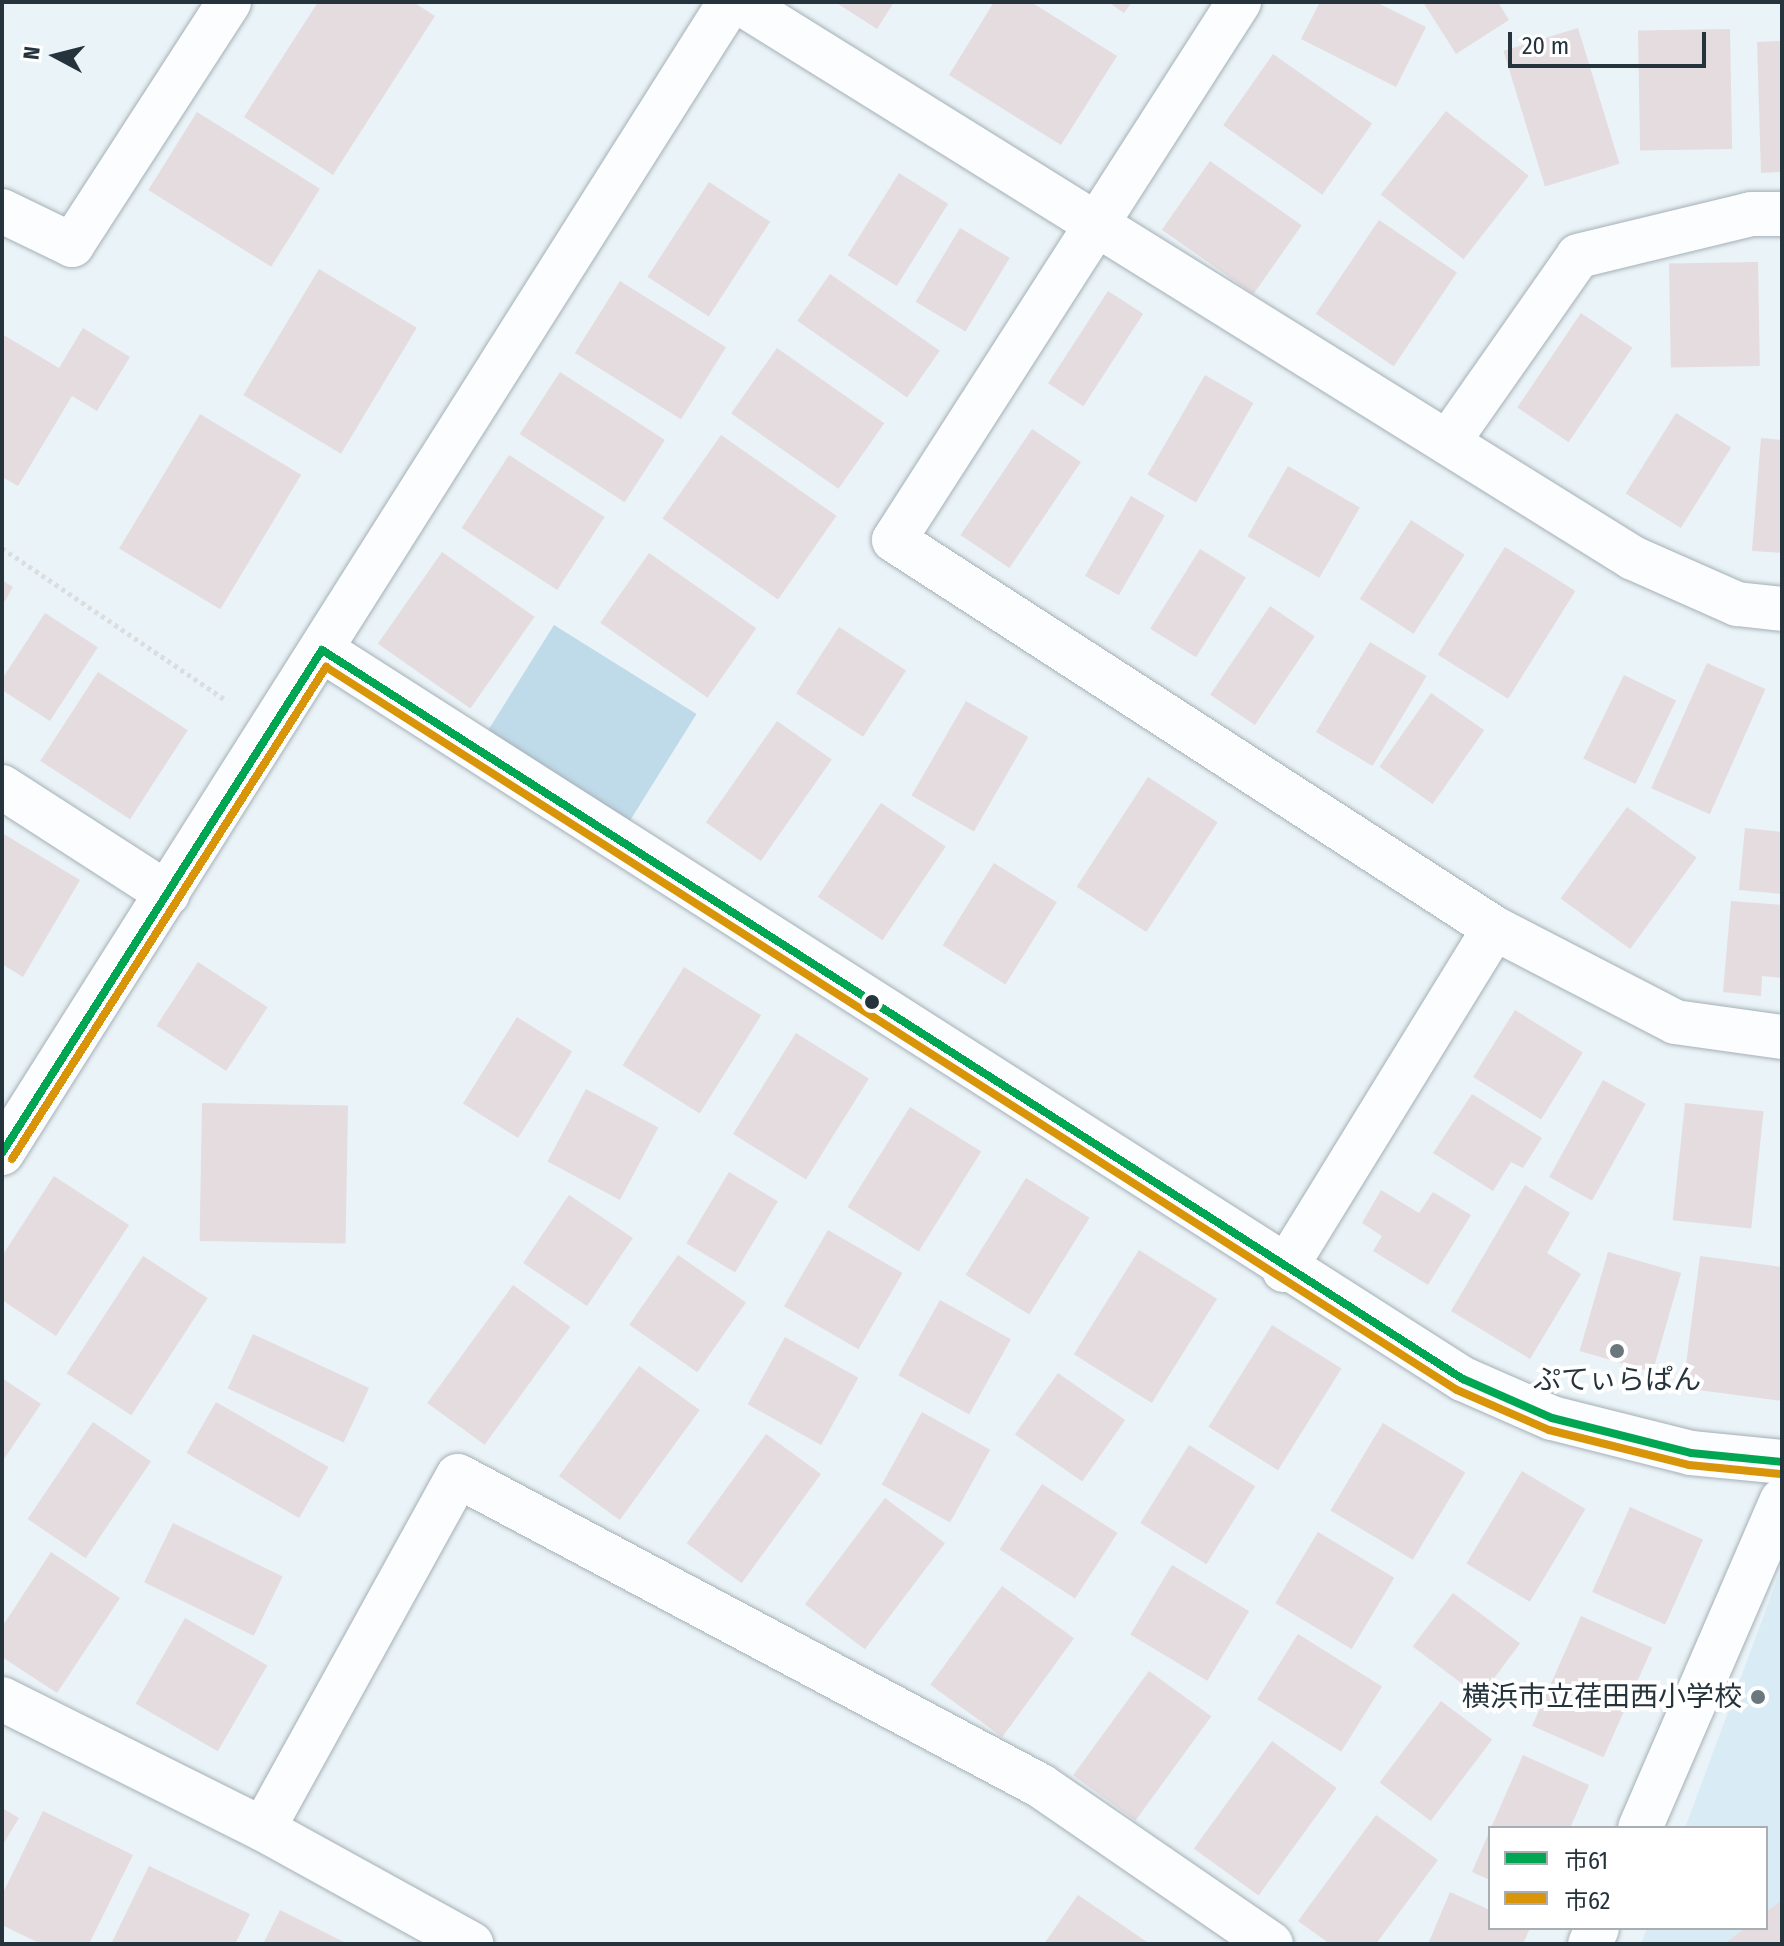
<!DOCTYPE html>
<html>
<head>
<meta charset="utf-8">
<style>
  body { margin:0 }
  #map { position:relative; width:1784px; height:1946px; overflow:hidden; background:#eaf3f7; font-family:"Fira Sans Condensed","Noto Sans JP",sans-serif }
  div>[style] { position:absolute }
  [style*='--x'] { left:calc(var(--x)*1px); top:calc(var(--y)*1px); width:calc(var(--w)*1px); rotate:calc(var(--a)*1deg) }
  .built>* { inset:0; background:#d9ecf6 }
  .green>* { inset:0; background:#bfdae8; transform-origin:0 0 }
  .building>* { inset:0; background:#e5dcdf; transform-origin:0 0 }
  .path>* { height:5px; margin-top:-2.5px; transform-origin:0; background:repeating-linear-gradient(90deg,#dbdedf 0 4px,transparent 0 8px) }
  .roads { filter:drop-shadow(0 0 2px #a5b0b6) drop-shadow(0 0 2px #a5b0b6) }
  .minor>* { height:44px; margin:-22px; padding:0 22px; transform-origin:22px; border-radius:22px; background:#fcfdfe }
  .bus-1>* { height:8px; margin:-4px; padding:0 4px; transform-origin:4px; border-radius:4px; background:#00a651 }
  .bus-2>* { height:8px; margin:-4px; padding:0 4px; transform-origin:4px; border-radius:4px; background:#d89509 }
  .dots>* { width:22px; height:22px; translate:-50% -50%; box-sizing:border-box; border:4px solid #fff; border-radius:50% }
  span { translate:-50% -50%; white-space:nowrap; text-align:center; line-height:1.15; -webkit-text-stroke:8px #fff; paint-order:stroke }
  .poi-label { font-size:28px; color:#25343c }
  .right { translate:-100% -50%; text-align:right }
  .frame { position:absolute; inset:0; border:4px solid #25343c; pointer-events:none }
  .legend { position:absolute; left:1488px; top:1826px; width:280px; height:104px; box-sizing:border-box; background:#fff; border:2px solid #a8aeb1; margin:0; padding:10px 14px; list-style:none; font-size:24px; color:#25343c }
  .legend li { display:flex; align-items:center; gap:16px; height:40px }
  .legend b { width:40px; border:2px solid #a8aeb1 }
  .north { position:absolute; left:16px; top:16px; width:80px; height:80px; -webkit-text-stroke:6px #fff; paint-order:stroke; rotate:277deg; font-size:22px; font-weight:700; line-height:32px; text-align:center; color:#25343c }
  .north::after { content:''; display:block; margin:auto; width:28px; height:36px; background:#25343c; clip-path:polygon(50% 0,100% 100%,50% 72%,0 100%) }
  .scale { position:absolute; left:1508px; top:32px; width:198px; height:36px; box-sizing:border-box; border:4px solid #25343c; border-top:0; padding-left:10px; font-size:24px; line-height:28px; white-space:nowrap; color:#25343c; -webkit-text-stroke:6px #fff; paint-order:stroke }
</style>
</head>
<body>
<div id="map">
  <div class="built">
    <div style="clip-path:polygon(1782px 1566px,1782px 1944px,1641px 1944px,1647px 1928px,1766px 1928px,1766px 1828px,1685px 1828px)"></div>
  </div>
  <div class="green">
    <div style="left:554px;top:625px;width:168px;height:126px;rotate:32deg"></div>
  </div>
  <div class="building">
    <div style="clip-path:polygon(318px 2px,413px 2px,435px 16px,333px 175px,244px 117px)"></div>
    <div style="clip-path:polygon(835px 2px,894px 2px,877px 29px)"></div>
    <div style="clip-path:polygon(994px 2px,1031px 2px,1117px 56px,1061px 145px,949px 75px)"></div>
    <div style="clip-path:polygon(1108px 2px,1132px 2px,1124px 13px)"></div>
    <div style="clip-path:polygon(1320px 2px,1376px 2px,1426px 27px,1396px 87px,1301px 39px)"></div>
    <div style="clip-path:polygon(1423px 2px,1498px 2px,1509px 20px,1456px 54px)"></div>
    <div style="left:1578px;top:28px;width:142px;height:78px;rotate:73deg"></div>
    <div style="left:1730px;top:29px;width:120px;height:92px;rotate:89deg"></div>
    <div style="clip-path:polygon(1782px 41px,1782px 172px,1761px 173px,1757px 42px)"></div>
    <div style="left:1273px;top:54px;width:121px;height:87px;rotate:35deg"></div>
    <div style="left:1446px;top:111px;width:105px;height:106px;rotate:38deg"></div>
    <div style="left:197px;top:112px;width:145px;height:92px;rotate:32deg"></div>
    <div style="left:1210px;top:161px;width:112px;height:84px;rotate:35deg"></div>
    <div style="left:899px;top:173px;width:58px;height:97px;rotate:32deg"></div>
    <div style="left:709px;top:182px;width:73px;height:113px;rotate:33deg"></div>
    <div style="left:1379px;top:220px;width:94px;height:113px;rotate:34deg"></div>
    <div style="left:960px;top:228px;width:58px;height:86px;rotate:31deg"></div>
    <div style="left:1758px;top:262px;width:104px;height:89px;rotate:89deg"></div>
    <div style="left:319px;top:269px;width:114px;height:147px;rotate:31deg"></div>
    <div style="left:830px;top:274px;width:134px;height:57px;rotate:35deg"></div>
    <div style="left:620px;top:281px;width:125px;height:85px;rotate:32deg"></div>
    <div style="left:1108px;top:291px;width:42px;height:110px;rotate:33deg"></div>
    <div style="left:1581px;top:313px;width:62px;height:114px;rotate:34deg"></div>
    <div style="clip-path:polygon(83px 328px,130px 357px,97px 411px,72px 396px,18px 486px,2px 477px,2px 334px,59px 368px)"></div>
    <div style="left:777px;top:348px;width:131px;height:80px;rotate:35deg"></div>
    <div style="left:560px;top:372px;width:125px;height:74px;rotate:33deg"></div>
    <div style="left:1205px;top:375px;width:56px;height:115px;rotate:30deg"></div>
    <div style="left:1676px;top:413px;width:65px;height:95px;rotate:32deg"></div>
    <div style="left:200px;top:414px;width:118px;height:157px;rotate:31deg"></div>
    <div style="left:1032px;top:429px;width:59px;height:128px;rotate:34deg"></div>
    <div style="left:721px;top:435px;width:141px;height:102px;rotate:35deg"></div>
    <div style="clip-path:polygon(1761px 438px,1782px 440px,1782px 553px,1752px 551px)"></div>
    <div style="left:509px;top:455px;width:114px;height:87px;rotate:33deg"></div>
    <div style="left:1288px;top:466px;width:83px;height:81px;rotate:30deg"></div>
    <div style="left:1131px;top:496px;width:39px;height:92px;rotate:30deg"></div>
    <div style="left:1411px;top:520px;width:64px;height:94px;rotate:33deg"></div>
    <div style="left:1505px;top:547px;width:83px;height:127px;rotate:32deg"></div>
    <div style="left:1200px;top:549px;width:54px;height:94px;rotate:32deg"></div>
    <div style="left:442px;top:552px;width:113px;height:112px;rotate:35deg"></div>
    <div style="left:649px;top:553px;width:131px;height:85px;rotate:35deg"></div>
    <div style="clip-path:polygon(2px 580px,13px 587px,2px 606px)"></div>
    <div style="left:1270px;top:606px;width:54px;height:107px;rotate:34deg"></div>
    <div style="left:45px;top:613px;width:63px;height:88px;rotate:33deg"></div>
    <div style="left:839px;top:627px;width:80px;height:79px;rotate:33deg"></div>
    <div style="left:1370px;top:642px;width:66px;height:105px;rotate:31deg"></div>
    <div style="left:1707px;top:663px;width:64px;height:137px;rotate:24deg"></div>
    <div style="left:98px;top:672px;width:107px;height:106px;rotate:33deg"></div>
    <div style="left:1624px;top:675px;width:58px;height:93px;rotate:26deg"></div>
    <div style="left:1431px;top:693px;width:65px;height:90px;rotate:35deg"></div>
    <div style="left:966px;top:701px;width:72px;height:109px;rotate:30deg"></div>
    <div style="left:777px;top:721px;width:67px;height:124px;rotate:35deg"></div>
    <div style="left:1148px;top:777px;width:83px;height:131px;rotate:33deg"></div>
    <div style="left:881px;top:803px;width:78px;height:113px;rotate:34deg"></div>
    <div style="left:1627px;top:807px;width:86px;height:113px;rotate:36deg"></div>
    <div style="clip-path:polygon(1745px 828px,1782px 832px,1782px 894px,1739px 890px)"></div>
    <div style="clip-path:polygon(2px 833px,80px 880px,23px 977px,2px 964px)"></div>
    <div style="left:994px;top:863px;width:74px;height:97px;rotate:32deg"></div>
    <div style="clip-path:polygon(1731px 901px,1782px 905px,1782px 978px,1762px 976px,1761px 996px,1723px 992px)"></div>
    <div style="left:198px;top:962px;width:83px;height:76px;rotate:33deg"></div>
    <div style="left:684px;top:967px;width:91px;height:116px;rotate:32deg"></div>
    <div style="left:1515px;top:1010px;width:80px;height:79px;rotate:32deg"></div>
    <div style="left:517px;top:1017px;width:65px;height:102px;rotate:32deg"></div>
    <div style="left:796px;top:1033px;width:86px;height:119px;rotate:32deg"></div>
    <div style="left:1603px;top:1080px;width:49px;height:111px;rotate:29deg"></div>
    <div style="left:586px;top:1089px;width:82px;height:82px;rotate:28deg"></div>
    <div style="clip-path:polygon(1472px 1094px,1542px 1138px,1523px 1168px,1511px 1162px,1493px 1191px,1433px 1153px)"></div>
    <div style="left:202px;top:1103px;width:146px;height:138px;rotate:1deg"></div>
    <div style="left:1685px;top:1103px;width:79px;height:118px;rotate:6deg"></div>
    <div style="left:910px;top:1107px;width:84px;height:118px;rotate:32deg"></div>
    <div style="left:729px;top:1172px;width:57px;height:83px;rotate:31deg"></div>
    <div style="clip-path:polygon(54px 1176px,129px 1225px,56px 1336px,2px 1300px,2px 1256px)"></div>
    <div style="left:1026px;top:1178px;width:75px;height:114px;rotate:32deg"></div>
    <div style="clip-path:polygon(1525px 1185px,1570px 1213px,1547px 1253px,1581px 1274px,1530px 1359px,1451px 1311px)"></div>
    <div style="clip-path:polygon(1381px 1190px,1419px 1213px,1433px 1192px,1471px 1215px,1428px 1285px,1373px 1251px,1382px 1236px,1362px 1223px)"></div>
    <div style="left:569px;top:1195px;width:77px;height:82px;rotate:34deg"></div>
    <div style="left:828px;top:1230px;width:86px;height:88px;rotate:30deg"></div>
    <div style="left:1139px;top:1250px;width:92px;height:123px;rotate:32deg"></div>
    <div style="left:1608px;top:1252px;width:76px;height:103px;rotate:16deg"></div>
    <div style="left:678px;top:1255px;width:83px;height:85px;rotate:35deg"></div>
    <div style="left:143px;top:1256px;width:77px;height:140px;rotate:33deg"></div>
    <div style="clip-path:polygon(1700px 1256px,1782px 1267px,1782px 1401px,1683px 1388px)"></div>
    <div style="left:513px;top:1285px;width:71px;height:146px;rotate:36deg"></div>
    <div style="left:940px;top:1300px;width:81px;height:86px;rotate:29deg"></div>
    <div style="left:1272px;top:1325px;width:82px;height:120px;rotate:32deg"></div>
    <div style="left:253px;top:1334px;width:128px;height:60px;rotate:25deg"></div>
    <div style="left:785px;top:1337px;width:84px;height:77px;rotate:29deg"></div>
    <div style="left:639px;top:1366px;width:75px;height:136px;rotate:36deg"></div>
    <div style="left:1058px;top:1373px;width:82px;height:75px;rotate:35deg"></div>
    <div style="clip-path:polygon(2px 1378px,41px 1404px,2px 1462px)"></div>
    <div style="left:216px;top:1402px;width:130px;height:59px;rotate:30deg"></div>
    <div style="left:922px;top:1412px;width:78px;height:83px;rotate:29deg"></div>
    <div style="left:93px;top:1422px;width:70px;height:117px;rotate:34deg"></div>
    <div style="left:1383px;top:1423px;width:96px;height:102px;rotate:31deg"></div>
    <div style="left:766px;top:1434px;width:68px;height:135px;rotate:36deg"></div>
    <div style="left:1189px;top:1445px;width:78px;height:92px;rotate:32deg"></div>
    <div style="left:1522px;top:1471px;width:74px;height:108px;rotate:31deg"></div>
    <div style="left:1042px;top:1484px;width:90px;height:78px;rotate:33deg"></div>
    <div style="left:885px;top:1498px;width:75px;height:133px;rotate:37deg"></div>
    <div style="left:1630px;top:1507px;width:80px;height:93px;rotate:24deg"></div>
    <div style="left:173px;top:1523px;width:122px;height:66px;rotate:26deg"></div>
    <div style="left:1318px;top:1532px;width:89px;height:83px;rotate:31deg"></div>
    <div style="clip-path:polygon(51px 1552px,120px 1598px,57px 1693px,2px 1657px,2px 1627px)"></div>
    <div style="left:1172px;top:1565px;width:90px;height:81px;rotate:31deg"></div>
    <div style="left:1002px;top:1586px;width:89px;height:122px;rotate:36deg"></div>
    <div style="left:1453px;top:1593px;width:84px;height:67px;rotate:37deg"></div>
    <div style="left:1581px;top:1616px;width:78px;height:120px;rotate:24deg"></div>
    <div style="left:185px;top:1618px;width:95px;height:99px;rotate:30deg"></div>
    <div style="left:1298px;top:1634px;width:99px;height:77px;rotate:32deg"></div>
    <div style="left:1149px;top:1671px;width:77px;height:129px;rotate:36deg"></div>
    <div style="left:1441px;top:1701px;width:64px;height:102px;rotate:37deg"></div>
    <div style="left:1272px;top:1741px;width:80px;height:133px;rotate:36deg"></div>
    <div style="clip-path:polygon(1523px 1755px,1589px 1785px,1570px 1828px,1491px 1828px)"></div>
    <div style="clip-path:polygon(2px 1808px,19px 1818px,2px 1846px)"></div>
    <div style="clip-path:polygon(43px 1811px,133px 1855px,89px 1944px,41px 1944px,2px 1925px,2px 1895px)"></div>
    <div style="clip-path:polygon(1376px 1815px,1438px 1860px,1376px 1944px,1330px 1944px,1298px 1921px)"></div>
    <div style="clip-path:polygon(1490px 1830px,1490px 1880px,1472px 1872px)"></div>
    <div style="clip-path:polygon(149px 1866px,250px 1914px,235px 1944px,111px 1944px)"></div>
    <div style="clip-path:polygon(1450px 1892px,1490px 1910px,1490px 1928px,1530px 1928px,1523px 1944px,1428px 1944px)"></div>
    <div style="clip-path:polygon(1078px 1895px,1150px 1944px,1044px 1944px)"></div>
    <div style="clip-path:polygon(1782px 1900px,1782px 1944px,1724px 1944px,1745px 1928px,1766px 1928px,1766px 1912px)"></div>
    <div style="clip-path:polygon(280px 1910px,348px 1944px,263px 1944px)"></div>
  </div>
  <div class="path">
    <div style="--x:2;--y:548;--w:268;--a:34.2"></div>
  </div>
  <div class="roads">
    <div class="minor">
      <div style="--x:739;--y:2;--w:1053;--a:31.88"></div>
      <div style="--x:1633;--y:558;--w:114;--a:23.9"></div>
      <div style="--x:1737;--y:604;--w:45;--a:6.3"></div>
      <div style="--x:1239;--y:2;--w:639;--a:122.67"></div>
      <div style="--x:894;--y:540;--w:715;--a:32.89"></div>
      <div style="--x:1494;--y:928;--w:204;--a:27.4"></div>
      <div style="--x:1675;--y:1022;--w:108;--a:8"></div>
      <div style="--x:2;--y:211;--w:78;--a:25.9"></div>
      <div style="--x:72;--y:245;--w:289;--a:-57.1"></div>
      <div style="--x:1448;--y:442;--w:227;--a:-55"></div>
      <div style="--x:1578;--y:256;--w:178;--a:-13.6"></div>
      <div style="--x:1751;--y:214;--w:31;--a:0"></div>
      <div style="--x:322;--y:650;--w:1354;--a:32.58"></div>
      <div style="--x:1463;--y:1379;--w:97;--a:23.7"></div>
      <div style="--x:1552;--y:1418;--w:143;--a:14.1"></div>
      <div style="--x:1691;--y:1453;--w:91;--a:5.6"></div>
      <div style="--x:2;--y:787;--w:197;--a:32.8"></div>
      <div style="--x:2;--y:1153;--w:1362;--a:-57.69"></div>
      <div style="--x:1284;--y:1270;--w:401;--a:-58.4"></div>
      <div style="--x:2;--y:1699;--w:292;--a:26.5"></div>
      <div style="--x:263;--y:1829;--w:238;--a:28.9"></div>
      <div style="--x:1640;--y:1828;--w:357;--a:-66.6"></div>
      <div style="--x:263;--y:1829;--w:403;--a:-61.1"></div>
      <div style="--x:458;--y:1476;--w:660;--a:28"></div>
      <div style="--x:1041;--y:1786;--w:279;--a:34.5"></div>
      <div style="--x:1590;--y:1944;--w:17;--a:-66"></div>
    </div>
  </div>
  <div class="bus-1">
    <div style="--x:2;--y:1153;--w:596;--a:-57.54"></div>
    <div style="--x:322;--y:650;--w:1354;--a:32.58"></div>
    <div style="--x:1463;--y:1379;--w:97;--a:23.7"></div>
    <div style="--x:1552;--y:1418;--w:143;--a:14.1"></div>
    <div style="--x:1691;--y:1453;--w:91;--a:5.6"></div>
  </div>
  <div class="bus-2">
    <div style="--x:12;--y:1159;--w:584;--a:-57.45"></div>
    <div style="--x:326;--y:667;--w:1342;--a:32.59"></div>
    <div style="--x:1457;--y:1390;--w:100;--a:23.5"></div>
    <div style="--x:1549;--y:1430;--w:144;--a:14"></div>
    <div style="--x:1689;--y:1465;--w:92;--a:5.6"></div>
  </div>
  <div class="dots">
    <div style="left:872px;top:1002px;background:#25343c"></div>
    <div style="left:1617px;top:1351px;background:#6a777d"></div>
    <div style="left:1758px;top:1697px;background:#6a777d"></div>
  </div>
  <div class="poi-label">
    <span style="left:1617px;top:1380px">ぷてぃらぱん</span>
    <span class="right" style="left:1742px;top:1697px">横浜市立荏田西小学校</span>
  </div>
  <div class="frame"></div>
  <ul class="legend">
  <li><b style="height:10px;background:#00a651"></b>市61</li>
  <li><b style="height:10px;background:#d89509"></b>市62</li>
  </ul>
  <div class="north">N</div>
  <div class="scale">20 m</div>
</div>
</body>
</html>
